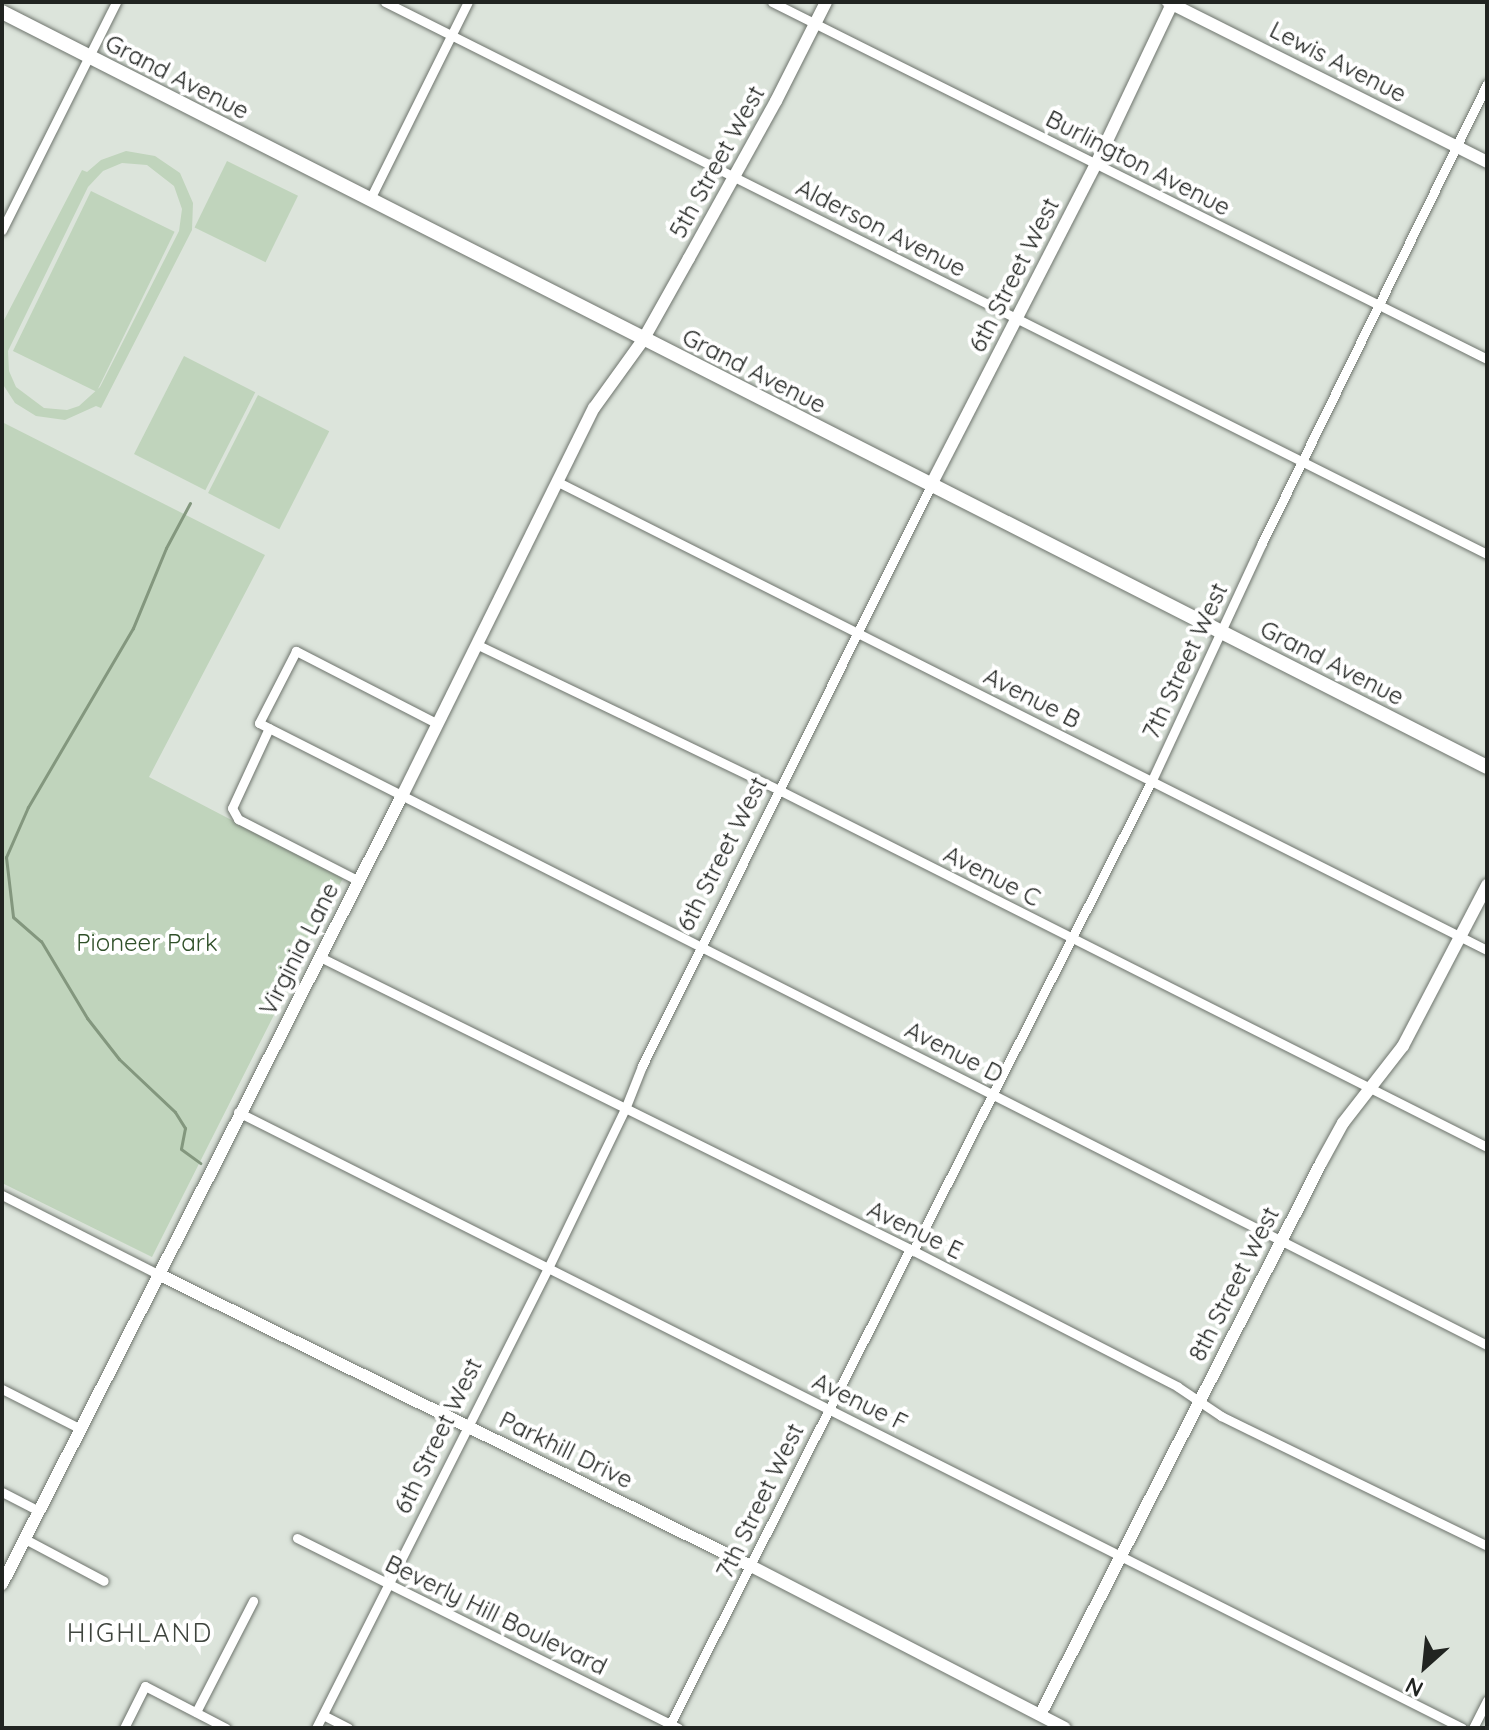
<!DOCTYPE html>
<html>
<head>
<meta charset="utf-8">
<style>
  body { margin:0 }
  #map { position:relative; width:1489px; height:1730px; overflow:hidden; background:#dce4db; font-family:Quicksand,sans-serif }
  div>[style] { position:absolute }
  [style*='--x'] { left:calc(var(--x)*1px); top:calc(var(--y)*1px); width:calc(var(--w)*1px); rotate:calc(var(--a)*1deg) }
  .green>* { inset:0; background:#c0d4bc; transform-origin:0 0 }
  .stream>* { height:3px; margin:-1.5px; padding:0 1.5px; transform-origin:1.5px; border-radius:1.5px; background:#83977e }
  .roads { filter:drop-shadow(0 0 2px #6e746d) drop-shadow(0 0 2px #6e746d) }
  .street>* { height:9px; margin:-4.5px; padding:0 4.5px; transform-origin:4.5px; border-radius:4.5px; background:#fff }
  .secondary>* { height:12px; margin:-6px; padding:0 6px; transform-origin:6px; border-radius:6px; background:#fff }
  .primary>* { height:14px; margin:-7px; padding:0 7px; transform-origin:7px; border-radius:7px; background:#fff }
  span { translate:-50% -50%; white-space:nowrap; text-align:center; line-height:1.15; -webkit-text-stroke:8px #fff; paint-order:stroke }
  .street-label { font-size:24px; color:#212421 }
  .park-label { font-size:24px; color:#305029 }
  .neighbourhood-label { font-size:26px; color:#3e443d; letter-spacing:2px }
  .frame { position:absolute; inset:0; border:4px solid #212421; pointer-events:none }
  .north { position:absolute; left:1385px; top:1626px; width:80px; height:80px; -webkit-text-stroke:6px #fff; paint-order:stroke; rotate:207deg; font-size:22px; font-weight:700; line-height:32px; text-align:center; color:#212421 }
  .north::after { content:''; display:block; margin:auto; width:28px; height:36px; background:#212421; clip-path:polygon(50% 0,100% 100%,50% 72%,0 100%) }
</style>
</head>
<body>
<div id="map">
  <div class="green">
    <div style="clip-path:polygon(evenodd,126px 151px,155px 156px,180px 173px,193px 203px,192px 230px,101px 408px,96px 406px,65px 420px,36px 416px,15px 403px,2px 383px,2px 324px,82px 170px,87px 172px,101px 160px,126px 151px,122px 163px,147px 165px,174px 186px,182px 209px,179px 231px,100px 387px,79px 406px,67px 410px,44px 408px,16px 387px,9px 371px,8px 351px,88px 187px,103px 171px,122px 163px)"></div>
    <div style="left:227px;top:161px;width:79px;height:74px;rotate:26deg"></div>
    <div style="left:91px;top:191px;width:93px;height:178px;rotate:26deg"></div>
    <div style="left:184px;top:356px;width:80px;height:110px;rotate:27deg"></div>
    <div style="left:258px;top:395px;width:80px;height:110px;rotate:27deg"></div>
    <div style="clip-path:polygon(2px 422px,265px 555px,149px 777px,343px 878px,152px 1257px,2px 1183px)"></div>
  </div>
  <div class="stream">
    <div style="--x:190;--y:503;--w:51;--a:118.1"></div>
    <div style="--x:166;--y:548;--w:87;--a:112.4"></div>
    <div style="--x:133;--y:628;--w:208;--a:120.4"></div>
    <div style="--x:28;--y:807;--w:55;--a:113.7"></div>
    <div style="--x:6;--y:857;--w:60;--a:83.3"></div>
    <div style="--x:13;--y:917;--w:37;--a:41"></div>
    <div style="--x:41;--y:941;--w:90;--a:59.1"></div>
    <div style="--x:87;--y:1018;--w:52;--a:52"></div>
    <div style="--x:119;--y:1059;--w:77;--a:43.4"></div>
    <div style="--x:175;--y:1112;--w:19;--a:58"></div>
    <div style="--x:185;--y:1128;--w:21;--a:101"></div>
    <div style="--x:181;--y:1149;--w:24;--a:36"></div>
  </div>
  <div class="roads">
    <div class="street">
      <div style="--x:385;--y:2;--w:1233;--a:26.61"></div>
      <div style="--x:772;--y:2;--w:799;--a:26.53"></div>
      <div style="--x:370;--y:199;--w:220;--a:-63.6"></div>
      <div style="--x:2;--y:230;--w:255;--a:-63.4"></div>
      <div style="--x:558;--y:482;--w:1040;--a:26.74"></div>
      <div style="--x:476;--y:644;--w:336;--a:25.7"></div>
      <div style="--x:779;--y:790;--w:793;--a:26.76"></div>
      <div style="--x:438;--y:724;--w:160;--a:-152.8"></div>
      <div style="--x:296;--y:651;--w:81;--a:117.2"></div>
      <div style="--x:259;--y:723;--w:1377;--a:26.86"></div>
      <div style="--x:269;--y:728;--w:88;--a:114.8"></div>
      <div style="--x:232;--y:808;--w:13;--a:61"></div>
      <div style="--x:238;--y:819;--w:136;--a:27.1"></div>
      <div style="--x:320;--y:957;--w:658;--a:26.33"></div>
      <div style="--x:910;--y:1249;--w:301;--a:27.2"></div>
      <div style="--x:1178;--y:1387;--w:52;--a:34"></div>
      <div style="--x:1221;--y:1416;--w:296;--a:26"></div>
      <div style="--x:238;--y:1112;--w:1370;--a:26.71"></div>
      <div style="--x:2;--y:1195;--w:175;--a:26.9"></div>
      <div style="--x:913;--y:1251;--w:528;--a:-63.1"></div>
      <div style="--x:1152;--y:780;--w:261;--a:-65.1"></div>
      <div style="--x:1262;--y:543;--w:511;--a:-63.89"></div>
      <div style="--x:2;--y:1389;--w:89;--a:26.9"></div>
      <div style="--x:2;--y:1492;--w:42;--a:27.2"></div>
      <div style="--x:297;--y:1538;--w:426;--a:26.5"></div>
      <div style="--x:25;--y:1539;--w:89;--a:28"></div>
      <div style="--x:196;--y:1712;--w:125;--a:-62.8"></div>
      <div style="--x:323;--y:1715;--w:28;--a:27"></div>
      <div style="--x:124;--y:1728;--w:47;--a:-63.4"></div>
      <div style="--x:145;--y:1686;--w:91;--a:27.4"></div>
      <div style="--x:316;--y:1728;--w:515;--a:-63.24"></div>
      <div style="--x:548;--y:1268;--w:177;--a:-64.2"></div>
      <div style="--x:625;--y:1109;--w:46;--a:-68.4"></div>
      <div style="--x:642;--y:1066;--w:649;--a:-63.55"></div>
      <div style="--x:668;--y:1728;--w:537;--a:-63.2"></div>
      <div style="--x:1473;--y:1728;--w:31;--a:-63"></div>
    </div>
    <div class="secondary">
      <div style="--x:1168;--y:2;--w:357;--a:26.6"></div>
      <div style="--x:931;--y:485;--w:361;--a:-62.8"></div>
      <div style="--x:1096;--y:164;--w:179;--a:-64.6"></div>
      <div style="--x:158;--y:1274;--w:661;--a:26.22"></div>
      <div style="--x:751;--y:1566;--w:353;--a:27.3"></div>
      <div style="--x:2;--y:1584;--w:884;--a:-63.09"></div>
      <div style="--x:402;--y:796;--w:433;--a:-63.7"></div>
      <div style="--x:594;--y:408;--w:84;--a:-54.2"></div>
      <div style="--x:643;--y:340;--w:94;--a:-60.7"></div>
      <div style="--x:689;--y:258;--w:179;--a:-61"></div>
      <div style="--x:776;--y:101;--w:111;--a:-63.2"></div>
      <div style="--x:1040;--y:1715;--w:619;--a:-63.02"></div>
      <div style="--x:1321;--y:1163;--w:46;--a:-61.2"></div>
      <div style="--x:1343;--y:1123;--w:98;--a:-52.1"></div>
      <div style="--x:1403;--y:1046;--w:182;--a:-62.4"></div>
    </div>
    <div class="primary">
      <div style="--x:2;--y:12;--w:1666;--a:26.95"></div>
    </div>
  </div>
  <div class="street-label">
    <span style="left:1338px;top:62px;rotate:27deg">Lewis Avenue</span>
    <span style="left:177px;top:77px;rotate:27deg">Grand Avenue</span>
    <span style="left:717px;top:162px;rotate:-61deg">5th Street West</span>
    <span style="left:1138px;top:163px;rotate:27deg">Burlington Avenue</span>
    <span style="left:881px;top:228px;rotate:27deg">Alderson Avenue</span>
    <span style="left:1014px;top:275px;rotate:-63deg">6th Street West</span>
    <span style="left:754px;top:371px;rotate:27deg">Grand Avenue</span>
    <span style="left:1185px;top:661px;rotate:-65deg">7th Street West</span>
    <span style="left:1332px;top:663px;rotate:27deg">Grand Avenue</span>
    <span style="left:1032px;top:698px;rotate:27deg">Avenue B</span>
    <span style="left:722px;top:854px;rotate:-63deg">6th Street West</span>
    <span style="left:992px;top:876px;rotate:27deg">Avenue C</span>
    <span style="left:299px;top:949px;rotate:-63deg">Virginia Lane</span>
    <span style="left:954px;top:1052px;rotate:27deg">Avenue D</span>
    <span style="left:915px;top:1230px;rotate:26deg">Avenue E</span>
    <span style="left:1234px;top:1284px;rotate:-63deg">8th Street West</span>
    <span style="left:860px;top:1402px;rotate:26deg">Avenue F</span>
    <span style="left:438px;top:1436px;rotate:-64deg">6th Street West</span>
    <span style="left:566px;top:1450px;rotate:26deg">Parkhill Drive</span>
    <span style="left:760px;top:1501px;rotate:-64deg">7th Street West</span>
    <span style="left:496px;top:1615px;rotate:26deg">Beverly Hill Boulevard</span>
  </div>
  <div class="park-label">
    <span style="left:147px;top:943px">Pioneer Park</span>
  </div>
  <div class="neighbourhood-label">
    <span style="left:140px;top:1633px">HIGHLAND</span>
  </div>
  <div class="frame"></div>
  <div class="north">N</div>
</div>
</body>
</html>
